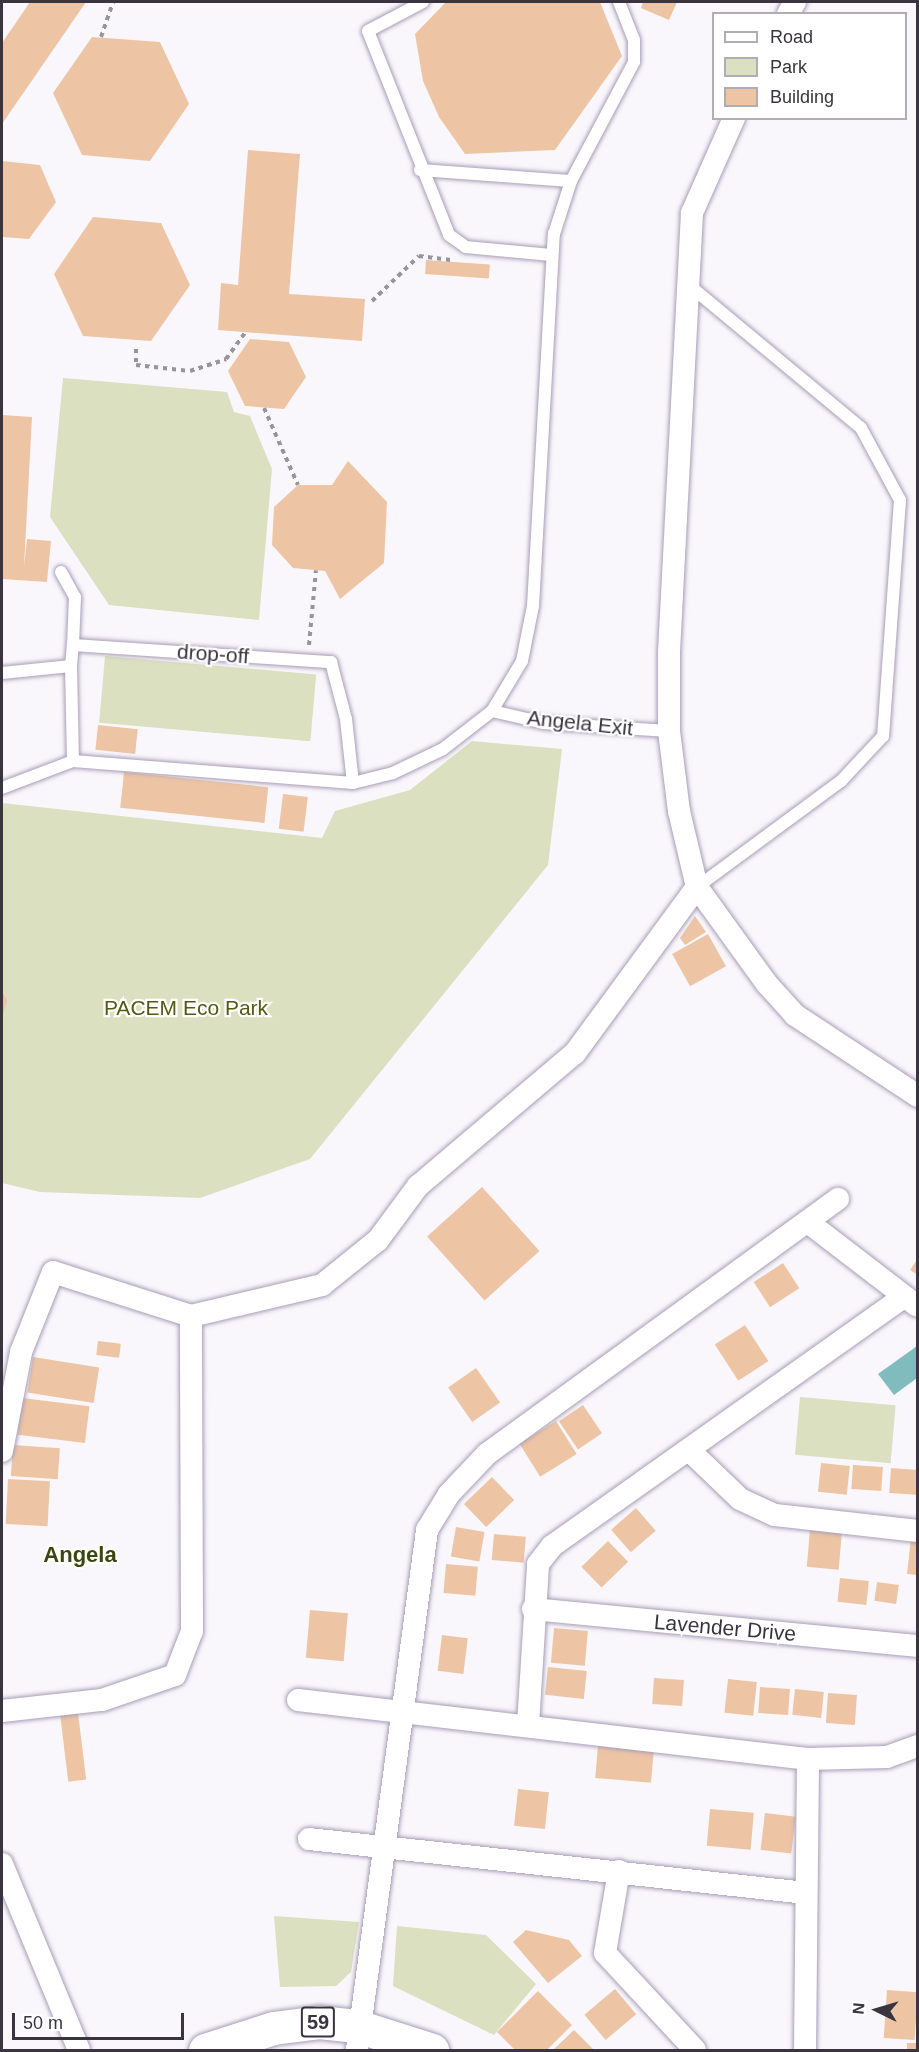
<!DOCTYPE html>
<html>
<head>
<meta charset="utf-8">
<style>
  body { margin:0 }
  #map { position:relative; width:919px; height:2052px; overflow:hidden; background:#f9f7fc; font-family:Arial,sans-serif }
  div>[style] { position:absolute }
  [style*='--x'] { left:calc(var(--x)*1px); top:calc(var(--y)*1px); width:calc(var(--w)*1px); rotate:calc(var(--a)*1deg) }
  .green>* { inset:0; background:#dae0c0; transform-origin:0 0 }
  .water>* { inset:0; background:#80bcbe }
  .building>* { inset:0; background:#edc5a5; transform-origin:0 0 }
  .path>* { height:4px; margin-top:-2px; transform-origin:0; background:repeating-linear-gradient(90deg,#97949c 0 4.5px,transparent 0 9px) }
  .roads { filter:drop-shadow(0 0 2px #a99db6) drop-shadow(0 0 2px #a99db6) }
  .lane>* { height:12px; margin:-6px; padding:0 6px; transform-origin:6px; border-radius:6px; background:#fff }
  .street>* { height:22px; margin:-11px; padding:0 11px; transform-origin:11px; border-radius:11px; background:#fff }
  .primary>* { height:33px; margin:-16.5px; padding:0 16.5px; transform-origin:16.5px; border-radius:16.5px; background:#fff }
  span { translate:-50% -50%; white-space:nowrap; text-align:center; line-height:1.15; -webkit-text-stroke:4.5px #fff; paint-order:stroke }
  .shield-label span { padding:2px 4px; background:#fff; border:2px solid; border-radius:4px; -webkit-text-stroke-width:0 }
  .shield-label { font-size:20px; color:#39343f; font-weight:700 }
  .street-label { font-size:21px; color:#39343f }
  .park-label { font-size:21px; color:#525a13 }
  .neighbourhood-label { font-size:22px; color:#3b470e; font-weight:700 }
  .frame { position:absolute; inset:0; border:3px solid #39343f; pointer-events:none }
  .legend { position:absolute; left:712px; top:12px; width:195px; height:108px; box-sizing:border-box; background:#fff; border:2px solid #b0aeb2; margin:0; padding:8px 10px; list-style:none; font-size:18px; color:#39343f }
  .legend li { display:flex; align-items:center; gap:12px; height:30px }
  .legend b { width:30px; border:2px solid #b0aeb2 }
  .north { position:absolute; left:847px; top:1980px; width:60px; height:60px; -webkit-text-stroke:4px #fff; paint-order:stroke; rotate:275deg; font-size:16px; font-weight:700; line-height:24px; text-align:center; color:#39343f }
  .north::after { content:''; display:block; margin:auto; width:21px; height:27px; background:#39343f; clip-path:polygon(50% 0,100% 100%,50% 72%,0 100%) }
  .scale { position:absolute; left:12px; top:2013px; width:172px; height:27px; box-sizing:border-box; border:3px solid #39343f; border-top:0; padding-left:8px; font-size:18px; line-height:21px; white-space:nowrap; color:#39343f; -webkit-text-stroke:4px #fff; paint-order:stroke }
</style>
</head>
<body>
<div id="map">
  <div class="green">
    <div style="clip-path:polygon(63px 378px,227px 392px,234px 412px,250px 416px,272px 469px,259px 620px,109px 605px,50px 517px)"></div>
    <div style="left:105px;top:656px;width:212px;height:67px;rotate:5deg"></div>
    <div style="clip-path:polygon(472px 741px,562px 749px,548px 865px,310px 1159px,200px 1198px,40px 1192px,2px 1183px,2px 803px,322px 838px,335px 811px,410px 790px)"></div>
    <div style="left:800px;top:1397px;width:96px;height:58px;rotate:5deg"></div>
    <div style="clip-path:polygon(274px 1916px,359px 1922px,351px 1972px,336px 1986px,280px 1987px)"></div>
    <div style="clip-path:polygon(397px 1926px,486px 1935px,536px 1984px,494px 2035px,393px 1986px)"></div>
  </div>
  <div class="water">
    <div style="clip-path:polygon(917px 1346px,917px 1378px,894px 1395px,878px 1374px)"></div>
  </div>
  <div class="building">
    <div style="clip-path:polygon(30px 2px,86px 2px,2px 124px,2px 43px)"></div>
    <div style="clip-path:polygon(446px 2px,600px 2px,622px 56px,555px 150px,465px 154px,439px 117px,423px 81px,415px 34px)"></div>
    <div style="clip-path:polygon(643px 2px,677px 2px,669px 20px,641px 8px)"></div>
    <div style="clip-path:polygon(92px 37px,160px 42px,189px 104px,150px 161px,82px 155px,53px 93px)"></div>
    <div style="clip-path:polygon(248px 150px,300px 154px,289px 294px,365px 299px,362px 341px,218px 330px,221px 283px,238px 285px)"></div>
    <div style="clip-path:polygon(2px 161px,40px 165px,56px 202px,29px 239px,2px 237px)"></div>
    <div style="clip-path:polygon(93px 217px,161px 223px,190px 285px,151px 341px,83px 336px,54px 274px)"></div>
    <div style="left:426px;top:260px;width:64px;height:14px;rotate:4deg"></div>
    <div style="clip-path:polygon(250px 339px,289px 342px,306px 377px,284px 409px,245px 406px,228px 371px)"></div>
    <div style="clip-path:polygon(2px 415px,32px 417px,24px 567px,27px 539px,51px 541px,47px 582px,2px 579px)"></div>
    <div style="clip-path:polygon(348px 461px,387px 502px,384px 563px,340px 599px,325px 571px,293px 568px,272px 545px,274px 507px,298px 485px,332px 485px)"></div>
    <div style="left:98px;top:725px;width:40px;height:25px;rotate:6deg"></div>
    <div style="left:124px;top:772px;width:145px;height:36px;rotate:6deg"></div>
    <div style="left:283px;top:794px;width:25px;height:35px;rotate:7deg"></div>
    <div style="clip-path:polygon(695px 916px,706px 932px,685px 945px,680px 938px)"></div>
    <div style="left:708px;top:934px;width:37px;height:41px;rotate:61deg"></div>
    <div style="clip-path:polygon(2px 991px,7px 1000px,2px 1019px)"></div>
    <div style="left:482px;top:1187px;width:86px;height:74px;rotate:48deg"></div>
    <div style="clip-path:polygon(918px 1258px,918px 1275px,910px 1270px)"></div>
    <div style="left:783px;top:1263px;width:30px;height:35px;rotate:57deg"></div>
    <div style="left:745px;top:1325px;width:43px;height:36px;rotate:57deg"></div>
    <div style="left:98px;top:1341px;width:23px;height:14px;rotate:7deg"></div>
    <div style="left:33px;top:1357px;width:67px;height:36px;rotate:9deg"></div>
    <div style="left:476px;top:1368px;width:42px;height:34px;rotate:55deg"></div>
    <div style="left:22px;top:1398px;width:68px;height:37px;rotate:7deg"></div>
    <div style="left:583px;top:1405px;width:34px;height:29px;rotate:56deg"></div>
    <div style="left:556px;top:1421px;width:39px;height:43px;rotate:58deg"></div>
    <div style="left:13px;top:1445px;width:47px;height:31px;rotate:4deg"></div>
    <div style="left:821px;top:1463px;width:29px;height:29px;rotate:6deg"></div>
    <div style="left:853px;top:1465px;width:30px;height:24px;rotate:4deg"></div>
    <div style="left:891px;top:1468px;width:27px;height:25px;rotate:4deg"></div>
    <div style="left:492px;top:1477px;width:32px;height:39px;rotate:46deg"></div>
    <div style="left:8px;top:1479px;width:42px;height:45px;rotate:3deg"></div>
    <div style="left:636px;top:1508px;width:30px;height:33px;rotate:49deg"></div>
    <div style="left:456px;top:1527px;width:29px;height:30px;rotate:10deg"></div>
    <div style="left:810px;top:1530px;width:32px;height:37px;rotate:5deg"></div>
    <div style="left:494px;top:1534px;width:32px;height:26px;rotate:5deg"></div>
    <div style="clip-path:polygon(911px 1538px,918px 1539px,918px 1575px,907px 1574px)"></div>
    <div style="left:608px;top:1541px;width:29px;height:37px;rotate:46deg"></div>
    <div style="left:446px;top:1564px;width:32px;height:29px;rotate:5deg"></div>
    <div style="left:840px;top:1578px;width:29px;height:24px;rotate:6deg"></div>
    <div style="left:877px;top:1582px;width:22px;height:19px;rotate:8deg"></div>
    <div style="left:310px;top:1610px;width:38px;height:48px;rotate:5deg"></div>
    <div style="left:554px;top:1628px;width:34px;height:35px;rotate:5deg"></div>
    <div style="left:442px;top:1635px;width:26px;height:36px;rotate:7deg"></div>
    <div style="left:548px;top:1667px;width:39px;height:28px;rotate:6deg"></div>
    <div style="left:654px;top:1678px;width:30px;height:26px;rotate:4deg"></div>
    <div style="left:728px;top:1679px;width:29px;height:34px;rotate:6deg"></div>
    <div style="left:760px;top:1687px;width:30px;height:26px;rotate:4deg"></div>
    <div style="left:795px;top:1689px;width:29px;height:26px;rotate:6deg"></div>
    <div style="left:828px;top:1693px;width:29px;height:30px;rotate:4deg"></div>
    <div style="left:78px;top:1713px;width:67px;height:18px;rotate:83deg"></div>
    <div style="left:598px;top:1746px;width:56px;height:32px;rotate:5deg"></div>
    <div style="left:518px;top:1789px;width:31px;height:37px;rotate:6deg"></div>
    <div style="left:710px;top:1809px;width:44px;height:37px;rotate:5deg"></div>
    <div style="left:765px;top:1813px;width:31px;height:37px;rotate:7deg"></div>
    <div style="clip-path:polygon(526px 1930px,569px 1940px,582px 1956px,548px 1983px,513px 1942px)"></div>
    <div style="left:615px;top:1989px;width:33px;height:40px;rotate:50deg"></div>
    <div style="left:887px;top:1990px;width:31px;height:48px;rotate:4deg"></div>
    <div style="clip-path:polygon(538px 1991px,572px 2025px,547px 2050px,515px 2050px,497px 2032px)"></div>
    <div style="clip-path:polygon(574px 2030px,594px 2050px,553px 2050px)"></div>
    <div style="left:907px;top:2043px;width:11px;height:7px"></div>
  </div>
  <div class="path">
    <div style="--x:101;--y:37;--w:37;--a:-71"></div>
    <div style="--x:372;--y:301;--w:65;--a:-43.8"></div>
    <div style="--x:419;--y:256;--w:34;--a:7"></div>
    <div style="--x:136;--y:349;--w:16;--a:90"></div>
    <div style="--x:136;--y:365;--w:54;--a:6.3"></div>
    <div style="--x:190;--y:371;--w:38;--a:-18"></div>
    <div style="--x:226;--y:359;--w:32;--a:-54"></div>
    <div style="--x:264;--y:408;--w:84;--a:66.2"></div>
    <div style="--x:309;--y:645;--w:75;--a:-84.7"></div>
  </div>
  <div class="roads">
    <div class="lane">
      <div style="--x:423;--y:2;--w:62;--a:152.2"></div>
      <div style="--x:368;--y:31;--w:219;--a:68.3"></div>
      <div style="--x:449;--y:235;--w:21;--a:35"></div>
      <div style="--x:466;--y:247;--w:85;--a:5.4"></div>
      <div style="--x:420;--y:170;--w:151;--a:4.2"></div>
      <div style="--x:690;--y:286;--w:222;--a:39.7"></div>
      <div style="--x:861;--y:428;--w:82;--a:61.6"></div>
      <div style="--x:900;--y:500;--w:237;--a:94.1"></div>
      <div style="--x:883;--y:736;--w:62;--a:133"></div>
      <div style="--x:841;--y:781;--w:179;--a:143.6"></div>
      <div style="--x:61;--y:572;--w:29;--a:61"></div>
      <div style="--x:75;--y:597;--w:48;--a:92.4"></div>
      <div style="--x:71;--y:666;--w:95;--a:88.8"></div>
      <div style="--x:2;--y:673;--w:69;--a:-5.8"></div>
      <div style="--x:71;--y:666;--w:21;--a:-85"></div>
      <div style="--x:73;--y:645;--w:259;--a:3.8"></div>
      <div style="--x:331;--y:662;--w:59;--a:75.3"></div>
      <div style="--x:346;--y:719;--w:64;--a:83.8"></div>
      <div style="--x:492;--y:711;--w:53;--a:13"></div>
      <div style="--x:544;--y:723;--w:125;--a:3.7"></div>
      <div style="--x:2;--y:788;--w:76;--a:-20.8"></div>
      <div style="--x:73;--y:761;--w:281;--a:4.5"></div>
      <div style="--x:353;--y:783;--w:41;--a:-14"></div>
      <div style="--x:393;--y:773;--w:55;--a:-25.6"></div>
      <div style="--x:443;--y:749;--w:62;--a:-37.8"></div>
      <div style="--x:492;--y:711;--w:58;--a:-59"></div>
      <div style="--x:522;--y:661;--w:56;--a:-78.7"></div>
      <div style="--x:533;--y:606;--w:373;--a:-86.8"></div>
      <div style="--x:554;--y:234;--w:56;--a:-72.2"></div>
      <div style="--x:571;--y:181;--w:135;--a:-62.1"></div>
      <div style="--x:634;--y:62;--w:22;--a:-90"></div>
      <div style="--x:634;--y:40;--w:41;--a:-111.5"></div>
    </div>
    <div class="street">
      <div style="--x:788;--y:14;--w:14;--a:-60"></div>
      <div style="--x:734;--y:118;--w:104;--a:113.9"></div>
      <div style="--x:692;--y:213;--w:441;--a:93"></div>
      <div style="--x:669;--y:653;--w:78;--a:90"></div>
      <div style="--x:669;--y:731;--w:81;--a:82.9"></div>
      <div style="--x:679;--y:811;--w:78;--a:76.7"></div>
      <div style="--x:697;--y:887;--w:120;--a:54.2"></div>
      <div style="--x:767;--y:984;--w:42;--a:47.9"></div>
      <div style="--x:795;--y:1015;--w:147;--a:33.4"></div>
      <div style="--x:809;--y:1223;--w:135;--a:37.5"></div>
      <div style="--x:2;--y:1451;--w:101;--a:-79.1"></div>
      <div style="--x:21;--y:1352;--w:86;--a:-68.2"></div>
      <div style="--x:53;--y:1272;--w:145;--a:17.7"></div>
      <div style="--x:191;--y:1316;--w:135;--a:-13.3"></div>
      <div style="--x:322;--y:1285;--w:72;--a:-38.8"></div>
      <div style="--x:378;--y:1240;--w:67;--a:-53.5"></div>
      <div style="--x:418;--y:1186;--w:206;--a:-40.3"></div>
      <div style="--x:575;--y:1053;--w:206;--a:-53.7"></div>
      <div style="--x:690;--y:1451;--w:69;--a:43.8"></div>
      <div style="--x:740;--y:1499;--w:38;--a:25"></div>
      <div style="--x:775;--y:1515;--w:144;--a:6.4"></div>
      <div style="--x:533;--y:1609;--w:387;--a:5.5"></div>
      <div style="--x:298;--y:1700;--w:513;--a:6.6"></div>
      <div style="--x:808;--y:1759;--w:79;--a:-1.5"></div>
      <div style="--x:887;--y:1757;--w:33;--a:-20"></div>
      <div style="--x:2;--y:1711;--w:101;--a:-6.3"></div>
      <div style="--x:102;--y:1700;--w:77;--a:-18.9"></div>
      <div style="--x:175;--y:1675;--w:47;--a:-68.9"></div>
      <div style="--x:192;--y:1631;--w:315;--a:-90.2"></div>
      <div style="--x:528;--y:1725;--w:161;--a:-86.4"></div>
      <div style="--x:538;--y:1564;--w:23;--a:-52"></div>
      <div style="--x:552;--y:1546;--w:431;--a:-35.3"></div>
      <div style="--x:309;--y:1839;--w:497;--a:6.2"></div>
      <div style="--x:2;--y:1864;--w:201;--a:67.5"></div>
      <div style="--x:619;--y:1871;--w:83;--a:99.7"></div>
      <div style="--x:605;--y:1953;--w:132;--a:47.1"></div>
      <div style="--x:357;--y:2050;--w:525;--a:-82.33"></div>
      <div style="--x:427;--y:1530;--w:42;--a:-58.6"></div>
      <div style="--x:449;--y:1494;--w:55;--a:-46.5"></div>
      <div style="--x:487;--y:1454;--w:434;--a:-36"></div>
      <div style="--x:805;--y:2050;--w:291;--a:-89.4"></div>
    </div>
    <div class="primary">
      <div style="--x:205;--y:2050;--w:71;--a:-17.9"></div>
      <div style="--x:273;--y:2028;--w:46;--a:-7.4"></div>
      <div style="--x:319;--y:2022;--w:38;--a:6"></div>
      <div style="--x:357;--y:2026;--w:79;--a:17.7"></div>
    </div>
  </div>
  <div class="shield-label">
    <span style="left:318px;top:2022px">59</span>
  </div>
  <div class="street-label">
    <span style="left:213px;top:654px;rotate:4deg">drop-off</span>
    <span style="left:580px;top:723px;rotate:6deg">Angela Exit</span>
    <span style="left:725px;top:1628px;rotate:5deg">Lavender Drive</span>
  </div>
  <div class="park-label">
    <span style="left:186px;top:1008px">PACEM Eco Park</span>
  </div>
  <div class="neighbourhood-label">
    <span style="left:80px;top:1555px">Angela</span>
  </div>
  <div class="frame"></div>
  <ul class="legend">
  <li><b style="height:8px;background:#fff"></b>Road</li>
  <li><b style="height:16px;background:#dae0c0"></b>Park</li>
  <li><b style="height:16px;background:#edc5a5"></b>Building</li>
  </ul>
  <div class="north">N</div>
  <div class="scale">50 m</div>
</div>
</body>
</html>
